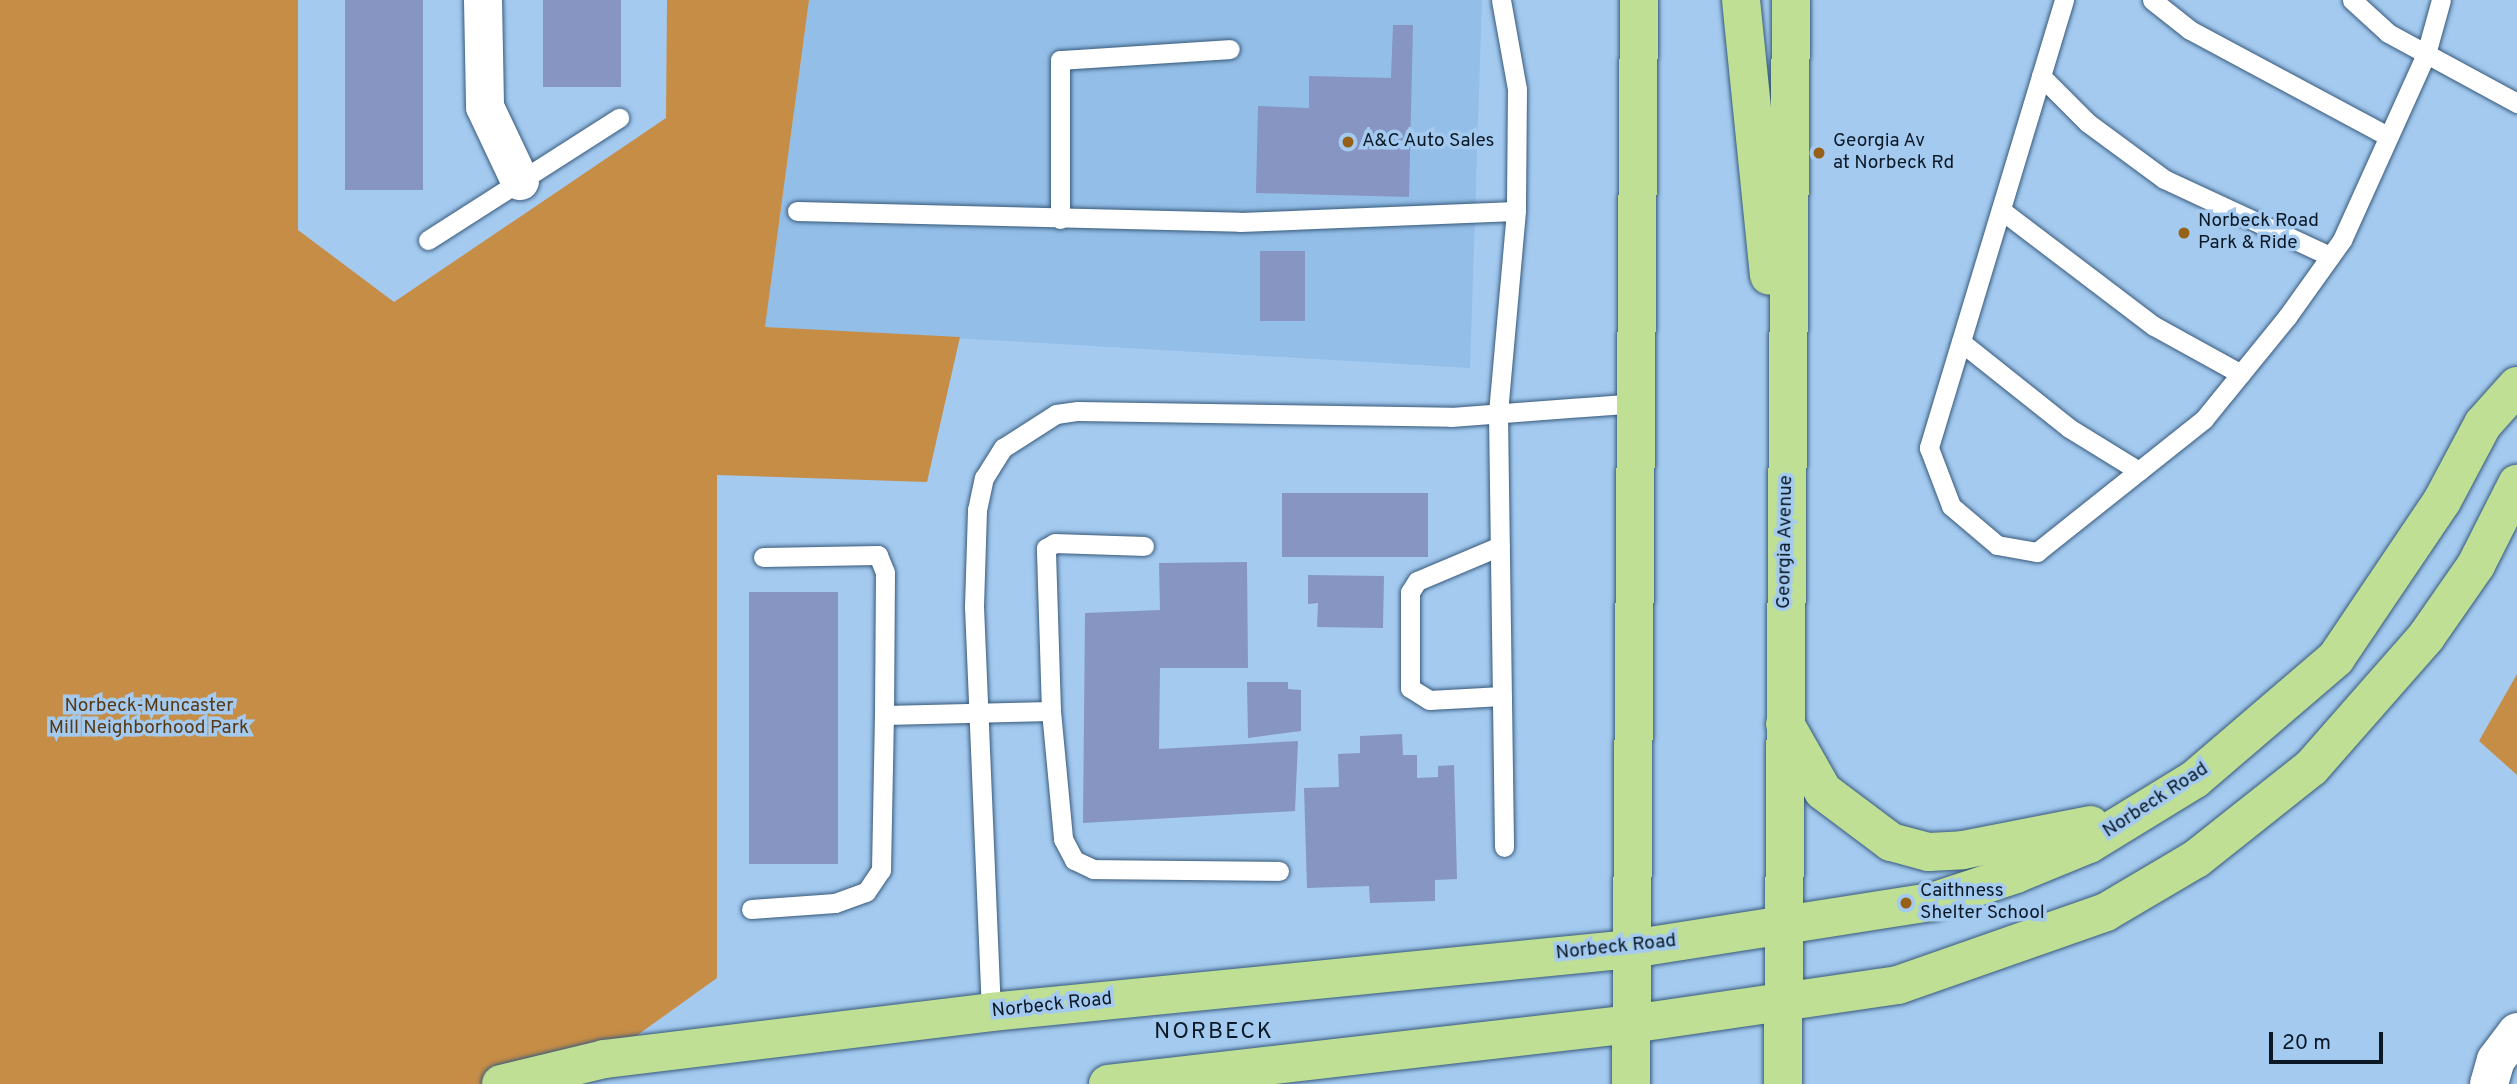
<!DOCTYPE html>
<html>
<head>
<meta charset="utf-8">
<style>
  body { margin:0 }
  #map { position:relative; width:2517px; height:1084px; overflow:hidden; background:#a4caf0; font-family:Overpass,sans-serif }
  div>[style] { position:absolute }
  [style*='--x'] { left:calc(var(--x)*1px); top:calc(var(--y)*1px); width:calc(var(--w)*1px); rotate:calc(var(--a)*1deg) }
  .built>* { inset:0; background:#93bee8 }
  .green>* { inset:0; background:#c68d47 }
  .building>* { inset:0; background:#8695c1; transform-origin:0 0 }
  .roads { filter:drop-shadow(0 0 2px #385a7b) drop-shadow(0 0 2px #385a7b) }
  .lane>* { height:19px; margin:-9.5px; padding:0 9.5px; transform-origin:9.5px; border-radius:9.5px; background:#fff }
  .street>* { height:38px; margin:-19px; padding:0 19px; transform-origin:19px; border-radius:19px; background:#fff }
  .primary>* { height:38px; margin:-19px; padding:0 19px; transform-origin:19px; border-radius:19px; background:#bfdf95 }
  .dots>* { width:19px; height:19px; translate:-50% -50%; box-sizing:border-box; border:4px solid #a4caf0; border-radius:50% }
  span { translate:-50% -50%; white-space:nowrap; text-align:center; line-height:1.15; -webkit-text-stroke:7px #a4caf0; paint-order:stroke }
  .poi-label { font-size:19px; color:#0b1927 }
  .left { translate:0 -50%; text-align:left }
  .street-label { font-size:19px; color:#0b1927 }
  .park-label { font-size:19px; color:#573a15 }
  .quarter-label { font-size:23px; color:#0b1927; letter-spacing:2px }
  .scale { position:absolute; left:2269px; top:1032px; width:114px; height:32px; box-sizing:border-box; border:4px solid #0b1927; border-top:0; padding-left:9px; font-size:21px; line-height:24px; white-space:nowrap; color:#0b1927; -webkit-text-stroke:5px #a4caf0; paint-order:stroke }
</style>
</head>
<body>
<div id="map">
  <div class="built">
    <div style="clip-path:polygon(809px 0,1482px 0,1470px 368px,765px 327px)"></div>
  </div>
  <div class="green">
    <div style="clip-path:polygon(0 0,298px 0,298px 230px,394px 302px,666px 118px,667px 0,809px 0,765px 327px,960px 337px,927px 482px,717px 475px,717px 978px,604px 1059px,501px 1084px,0 1084px)"></div>
    <div style="clip-path:polygon(2517px 674px,2517px 775px,2479px 741px)"></div>
  </div>
  <div class="building">
    <div style="left:345px;top:0;width:78px;height:190px"></div>
    <div style="left:543px;top:0;width:78px;height:87px"></div>
    <div style="clip-path:polygon(1393px 25px,1413px 25px,1409px 197px,1256px 193px,1258px 106px,1309px 108px,1309px 76px,1391px 78px)"></div>
    <div style="left:1260px;top:251px;width:45px;height:70px"></div>
    <div style="left:1282px;top:493px;width:146px;height:64px"></div>
    <div style="clip-path:polygon(1247px 562px,1248px 668px,1160px 668px,1159px 749px,1298px 741px,1295px 811px,1083px 823px,1085px 613px,1160px 610px,1159px 563px)"></div>
    <div style="clip-path:polygon(1308px 575px,1384px 576px,1383px 628px,1317px 627px,1318px 603px,1308px 604px)"></div>
    <div style="left:749px;top:592px;width:89px;height:272px"></div>
    <div style="clip-path:polygon(1247px 682px,1288px 682px,1288px 689px,1301px 690px,1301px 731px,1248px 738px)"></div>
    <div style="clip-path:polygon(1402px 734px,1403px 755px,1417px 755px,1417px 778px,1438px 777px,1438px 766px,1454px 765px,1457px 879px,1435px 880px,1435px 901px,1370px 903px,1369px 886px,1307px 888px,1304px 788px,1339px 787px,1338px 754px,1360px 753px,1360px 736px)"></div>
  </div>
  <div class="roads">
    <div class="lane">
      <div style="--x:1501;--y:0;--w:90;--a:79.8"></div>
      <div style="--x:1517;--y:89;--w:122;--a:90.5"></div>
      <div style="--x:1516;--y:211;--w:204;--a:95.1"></div>
      <div style="--x:1498;--y:414;--w:433;--a:89.2"></div>
      <div style="--x:2064;--y:0;--w:468;--a:106.8"></div>
      <div style="--x:1929;--y:448;--w:62;--a:69.2"></div>
      <div style="--x:1951;--y:506;--w:60;--a:40.3"></div>
      <div style="--x:1997;--y:545;--w:41;--a:9.9"></div>
      <div style="--x:2037;--y:552;--w:213;--a:-38.5"></div>
      <div style="--x:2204;--y:419;--w:132;--a:-50.9"></div>
      <div style="--x:2287;--y:317;--w:95;--a:-54.5"></div>
      <div style="--x:2342;--y:240;--w:204;--a:-65.7"></div>
      <div style="--x:2426;--y:54;--w:56;--a:-74.5"></div>
      <div style="--x:2152;--y:0;--w:48;--a:38.3"></div>
      <div style="--x:2190;--y:30;--w:225;--a:28.2"></div>
      <div style="--x:2352;--y:0;--w:49;--a:42.5"></div>
      <div style="--x:2388;--y:33;--w:147;--a:28.5"></div>
      <div style="--x:2041;--y:76;--w:66;--a:45"></div>
      <div style="--x:2088;--y:123;--w:94;--a:36.4"></div>
      <div style="--x:2164;--y:179;--w:183;--a:24.9"></div>
      <div style="--x:2001;--y:210;--w:192;--a:37.2"></div>
      <div style="--x:2154;--y:326;--w:99;--a:28.9"></div>
      <div style="--x:797;--y:211;--w:443;--a:1.4"></div>
      <div style="--x:1240;--y:222;--w:276;--a:-2.3"></div>
      <div style="--x:1060;--y:219;--w:159;--a:-90"></div>
      <div style="--x:1060;--y:60;--w:170;--a:-3.7"></div>
      <div style="--x:428;--y:240;--w:227;--a:-32.6"></div>
      <div style="--x:1961;--y:342;--w:138;--a:38.5"></div>
      <div style="--x:2069;--y:428;--w:82;--a:31.6"></div>
      <div style="--x:1500;--y:546;--w:90;--a:157.1"></div>
      <div style="--x:1417;--y:581;--w:13;--a:122"></div>
      <div style="--x:1410;--y:592;--w:96;--a:90"></div>
      <div style="--x:1410;--y:688;--w:22;--a:32"></div>
      <div style="--x:1429;--y:700;--w:73;--a:-3.1"></div>
      <div style="--x:763;--y:557;--w:115;--a:-1"></div>
      <div style="--x:878;--y:555;--w:18;--a:68"></div>
      <div style="--x:885;--y:572;--w:143;--a:90.4"></div>
      <div style="--x:884;--y:715;--w:167;--a:-1.4"></div>
      <div style="--x:1051;--y:711;--w:163;--a:-91.8"></div>
      <div style="--x:1046;--y:548;--w:10;--a:-29"></div>
      <div style="--x:1055;--y:543;--w:89;--a:1.9"></div>
      <div style="--x:1051;--y:711;--w:129;--a:84.6"></div>
      <div style="--x:1063;--y:839;--w:24;--a:62"></div>
      <div style="--x:1074;--y:860;--w:21;--a:25"></div>
      <div style="--x:1093;--y:869;--w:186;--a:0.6"></div>
      <div style="--x:751;--y:909;--w:84;--a:-4.1"></div>
      <div style="--x:835;--y:903;--w:33;--a:-20"></div>
      <div style="--x:866;--y:892;--w:27;--a:-56"></div>
      <div style="--x:881;--y:870;--w:155;--a:-88.9"></div>
      <div style="--x:991;--y:1012;--w:406;--a:-92.4"></div>
      <div style="--x:974;--y:606;--w:96;--a:-88.2"></div>
      <div style="--x:977;--y:510;--w:33;--a:-78"></div>
      <div style="--x:984;--y:478;--w:36;--a:-58"></div>
      <div style="--x:1003;--y:448;--w:63;--a:-32.7"></div>
      <div style="--x:1056;--y:414;--w:22;--a:-8"></div>
      <div style="--x:1078;--y:411;--w:373;--a:0.9"></div>
      <div style="--x:1451;--y:417;--w:188;--a:-4.3"></div>
    </div>
    <div class="street">
      <div style="--x:483;--y:0;--w:107;--a:88.9"></div>
      <div style="--x:485;--y:107;--w:82;--a:64.7"></div>
      <div style="--x:2489;--y:1084;--w:25;--a:-74"></div>
      <div style="--x:2496;--y:1060;--w:35;--a:-53"></div>
    </div>
    <div class="primary">
      <div style="--x:1741;--y:0;--w:277;--a:84.2"></div>
      <div style="--x:1785;--y:724;--w:77;--a:60.4"></div>
      <div style="--x:1823;--y:791;--w:85;--a:36.9"></div>
      <div style="--x:1891;--y:842;--w:39;--a:15"></div>
      <div style="--x:1929;--y:852;--w:34;--a:-3"></div>
      <div style="--x:1963;--y:850;--w:130;--a:-11.1"></div>
      <div style="--x:501;--y:1084;--w:106;--a:-13.6"></div>
      <div style="--x:604;--y:1059;--w:390;--a:-6.9"></div>
      <div style="--x:991;--y:1012;--w:643;--a:-5.62"></div>
      <div style="--x:1631;--y:949;--w:305;--a:-8.9"></div>
      <div style="--x:1932;--y:902;--w:89;--a:-18.4"></div>
      <div style="--x:2016;--y:874;--w:79;--a:-22.3"></div>
      <div style="--x:2089;--y:844;--w:124;--a:-31.5"></div>
      <div style="--x:2195;--y:779;--w:186;--a:-40.6"></div>
      <div style="--x:2336;--y:658;--w:189;--a:-56"></div>
      <div style="--x:2442;--y:501;--w:87;--a:-62"></div>
      <div style="--x:2483;--y:424;--w:51;--a:-48.2"></div>
      <div style="--x:1108;--y:1084;--w:526;--a:-6.54"></div>
      <div style="--x:1631;--y:1024;--w:270;--a:-8.3"></div>
      <div style="--x:1898;--y:985;--w:220;--a:-19.3"></div>
      <div style="--x:2106;--y:912;--w:104;--a:-30.5"></div>
      <div style="--x:2196;--y:859;--w:147;--a:-38.4"></div>
      <div style="--x:2311;--y:768;--w:174;--a:-48.7"></div>
      <div style="--x:2426;--y:637;--w:88;--a:-55.2"></div>
      <div style="--x:2476;--y:565;--w:91;--a:-63.2"></div>
      <div style="--x:1631;--y:1084;--w:1084;--a:-89.58"></div>
      <div style="--x:1783;--y:1084;--w:1084;--a:-89.58"></div>
    </div>
  </div>
  <div class="dots">
    <div style="left:1348px;top:142px;background:#966117"></div>
    <div style="left:1819px;top:153px;background:#966117"></div>
    <div style="left:2184px;top:233px;background:#966117"></div>
    <div style="left:1906px;top:903px;background:#966117"></div>
  </div>
  <div class="poi-label">
    <span class="left" style="left:1362px;top:142px">A&amp;C Auto Sales</span>
    <span class="left" style="left:1833px;top:153px">Georgia Av<br>at Norbeck Rd</span>
    <span class="left" style="left:2198px;top:233px">Norbeck Road<br>Park &amp; Ride</span>
    <span class="left" style="left:1920px;top:903px">Caithness<br>Shelter School</span>
  </div>
  <div class="street-label">
    <span style="left:1786px;top:542px;rotate:-89deg">Georgia Avenue</span>
    <span style="left:2156px;top:801px;rotate:-33deg">Norbeck Road</span>
    <span style="left:1616px;top:948px;rotate:-6deg">Norbeck Road</span>
    <span style="left:1052px;top:1006px;rotate:-6deg">Norbeck Road</span>
  </div>
  <div class="park-label">
    <span style="left:149px;top:718px">Norbeck-Muncaster<br>Mill Neighborhood Park</span>
  </div>
  <div class="quarter-label">
    <span style="left:1214px;top:1033px">NORBECK</span>
  </div>
  <div class="scale">20 m</div>
</div>
</body>
</html>
